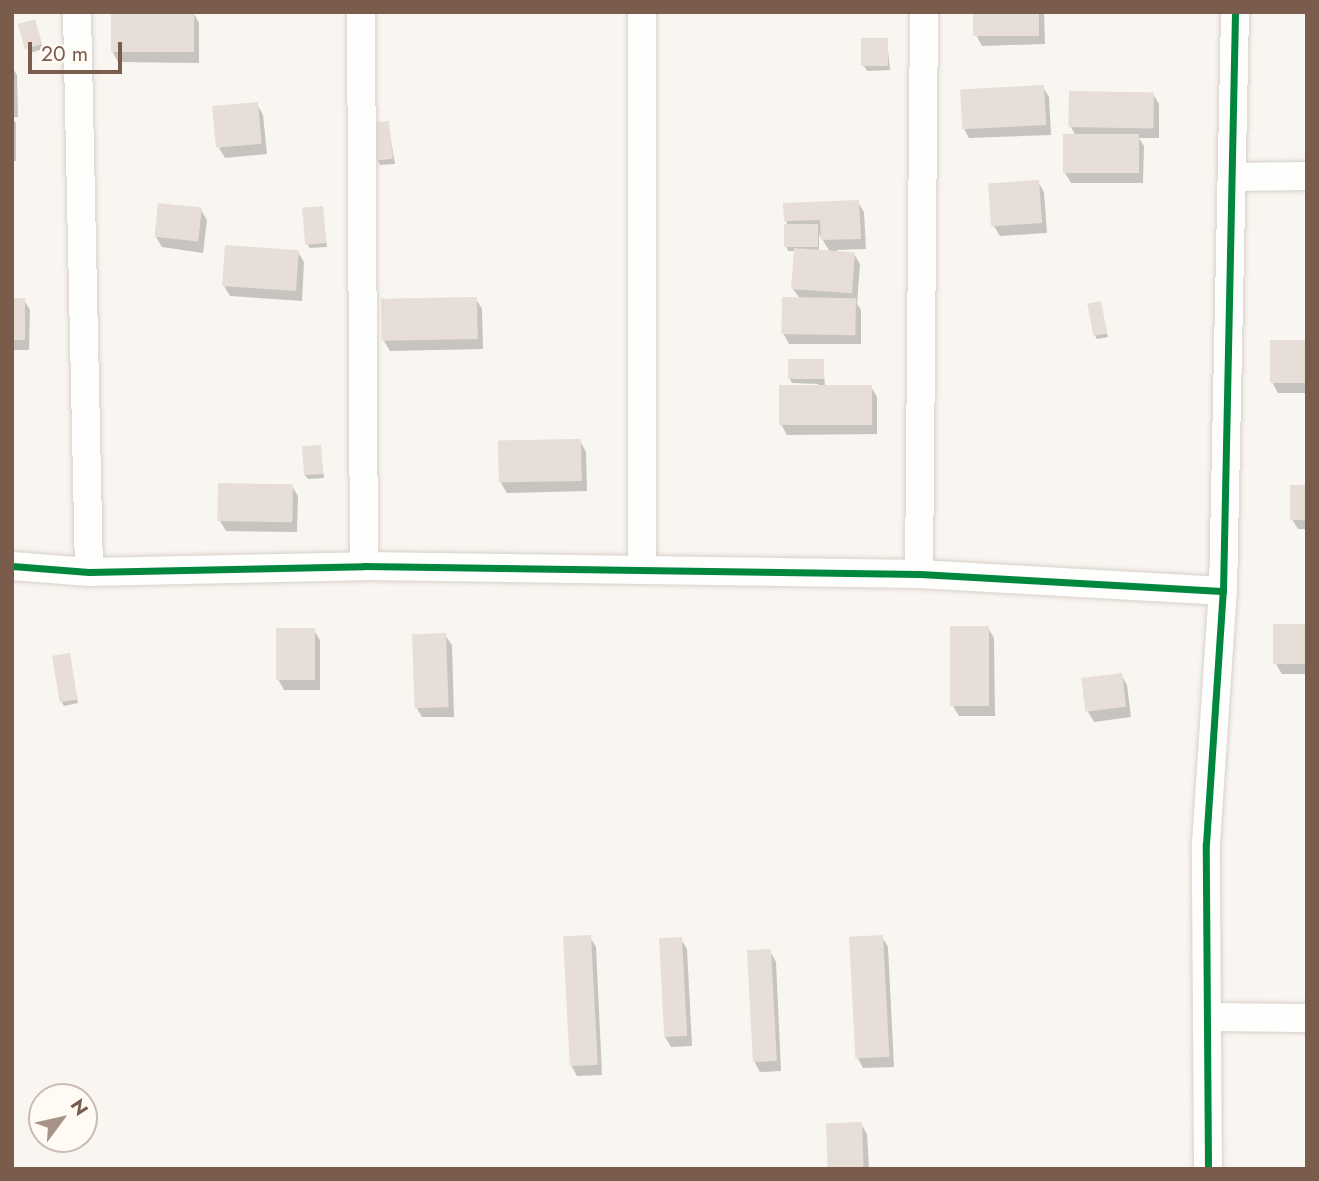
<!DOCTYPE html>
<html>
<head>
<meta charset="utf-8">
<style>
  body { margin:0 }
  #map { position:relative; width:1319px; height:1181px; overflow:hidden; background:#f9f5f0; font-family:Jost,sans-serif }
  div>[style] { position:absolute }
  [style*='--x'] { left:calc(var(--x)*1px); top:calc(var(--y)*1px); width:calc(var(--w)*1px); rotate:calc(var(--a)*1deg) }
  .shadow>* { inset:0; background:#0003 }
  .building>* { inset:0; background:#e6ded7; transform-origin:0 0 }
  .roads { filter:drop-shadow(0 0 2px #d7d1cb) drop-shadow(0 0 2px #d7d1cb) }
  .minor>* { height:28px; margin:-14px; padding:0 14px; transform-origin:14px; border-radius:14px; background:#fefefd }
  .cycleway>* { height:7px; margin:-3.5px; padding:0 3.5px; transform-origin:3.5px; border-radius:3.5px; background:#00873e }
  span { translate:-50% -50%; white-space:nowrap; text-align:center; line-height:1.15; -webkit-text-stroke:5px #fffaf3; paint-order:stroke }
  .frame { position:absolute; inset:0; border:14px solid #7a5c4d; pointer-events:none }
  .north { position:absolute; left:28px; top:1083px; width:70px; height:70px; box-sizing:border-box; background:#fffaf3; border:2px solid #cabbb1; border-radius:50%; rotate:57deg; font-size:19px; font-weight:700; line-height:28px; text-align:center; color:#7a5c4d }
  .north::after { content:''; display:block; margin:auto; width:24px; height:32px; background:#a69286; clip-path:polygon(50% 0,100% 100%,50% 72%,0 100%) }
  .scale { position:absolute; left:28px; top:42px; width:94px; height:32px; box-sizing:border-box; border:4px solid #7a5c4d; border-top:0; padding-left:9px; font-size:21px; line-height:24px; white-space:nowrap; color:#7a5c4d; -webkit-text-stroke:5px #fffaf3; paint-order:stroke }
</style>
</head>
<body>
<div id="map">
  <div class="shadow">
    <div style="clip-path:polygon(193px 12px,199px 23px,199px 63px,118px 62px,112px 51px)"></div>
    <div style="clip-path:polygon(975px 12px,1044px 12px,1045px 44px,982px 46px,976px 35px)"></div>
    <div style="clip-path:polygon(35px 21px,43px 49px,30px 53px,27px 48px)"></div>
    <div style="clip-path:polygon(887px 40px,890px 70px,867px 71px,864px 66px)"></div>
    <div style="clip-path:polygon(12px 67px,17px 75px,18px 117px,12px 117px,16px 123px,16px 161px,12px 161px)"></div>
    <div style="clip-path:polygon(1043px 87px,1049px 97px,1051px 135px,969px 138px,963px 127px)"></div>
    <div style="clip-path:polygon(1153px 94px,1159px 104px,1159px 138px,1139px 138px,1144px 146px,1143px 183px,1071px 183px,1065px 173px,1065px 136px,1076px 136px,1071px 127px)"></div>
    <div style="clip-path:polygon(257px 104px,263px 115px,267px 154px,225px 158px,219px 148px)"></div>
    <div style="clip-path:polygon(388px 123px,395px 164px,380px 165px,377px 160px)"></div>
    <div style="clip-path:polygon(1038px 182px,1044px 192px,1047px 233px,1000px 236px,994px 226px)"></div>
    <div style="clip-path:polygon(evenodd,858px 202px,864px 212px,866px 249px,837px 250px,837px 253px,854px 254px,860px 264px,857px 304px,861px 310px,861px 344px,789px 344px,783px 333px,800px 299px,793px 289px,795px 251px,788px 251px,786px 246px,788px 226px,786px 221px,858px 202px,819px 234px,830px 252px,819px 252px,819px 234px)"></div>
    <div style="clip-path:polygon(322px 207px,327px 247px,310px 248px,307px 244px)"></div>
    <div style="clip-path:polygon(201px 210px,207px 220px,203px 253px,162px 247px,156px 237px)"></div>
    <div style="clip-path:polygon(298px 252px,304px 262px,302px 301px,230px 296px,224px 286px)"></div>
    <div style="clip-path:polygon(476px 299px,482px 309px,483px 349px,390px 351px,384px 341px)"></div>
    <div style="clip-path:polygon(12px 300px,24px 300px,30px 310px,29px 350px,12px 350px)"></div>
    <div style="clip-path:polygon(1100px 303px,1108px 337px,1097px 339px,1094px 334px)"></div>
    <div style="clip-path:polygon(1307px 342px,1307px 393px,1278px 393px,1272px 382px)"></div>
    <div style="clip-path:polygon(823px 361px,825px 387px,871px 387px,877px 397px,877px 434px,787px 435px,781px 424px,818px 387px,818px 384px,792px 383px,790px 379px)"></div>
    <div style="clip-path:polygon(580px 441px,586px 452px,587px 491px,507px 493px,501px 483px)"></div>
    <div style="clip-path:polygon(320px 447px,324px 478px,308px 479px,305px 475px)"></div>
    <div style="clip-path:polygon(292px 486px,298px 496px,297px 532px,226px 531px,220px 521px)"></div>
    <div style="clip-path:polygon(1307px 487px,1307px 529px,1298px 529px,1292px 519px)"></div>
    <div style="clip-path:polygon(1307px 626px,1307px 674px,1282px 674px,1276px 664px)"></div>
    <div style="clip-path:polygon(988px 628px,994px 638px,995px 716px,959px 716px,953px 706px)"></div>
    <div style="clip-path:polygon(314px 630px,320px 640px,320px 690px,284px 690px,278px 679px)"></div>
    <div style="clip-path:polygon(445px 635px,452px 645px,454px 717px,422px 717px,416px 707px)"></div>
    <div style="clip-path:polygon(69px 655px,78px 703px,64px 706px,61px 701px)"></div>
    <div style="clip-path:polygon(1121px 675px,1127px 685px,1131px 717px,1094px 722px,1088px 712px,1083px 680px)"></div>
    <div style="clip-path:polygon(590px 937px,596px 947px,602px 1075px,577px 1076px,571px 1065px)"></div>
    <div style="clip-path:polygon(882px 937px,888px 947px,894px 1067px,863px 1068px,857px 1057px)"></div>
    <div style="clip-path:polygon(681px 939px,687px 949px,692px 1046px,671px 1047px,665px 1037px)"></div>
    <div style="clip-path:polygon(770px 951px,776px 962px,781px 1071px,760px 1072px,754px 1061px)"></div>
    <div style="clip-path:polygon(861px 1124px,867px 1134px,869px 1169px,830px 1169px)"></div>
  </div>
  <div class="building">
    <div style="left:111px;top:12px;width:83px;height:40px"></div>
    <div style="left:973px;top:12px;width:66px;height:24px"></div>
    <div style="left:35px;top:19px;width:26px;height:18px;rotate:74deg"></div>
    <div style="left:888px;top:38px;width:28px;height:27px;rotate:90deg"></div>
    <div style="left:1044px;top:85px;width:40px;height:84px;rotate:87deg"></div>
    <div style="left:1069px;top:91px;width:85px;height:36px;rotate:1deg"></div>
    <div style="left:258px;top:102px;width:42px;height:46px;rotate:85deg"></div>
    <div style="left:389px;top:121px;width:38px;height:17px;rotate:84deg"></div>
    <div style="left:1063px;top:134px;width:76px;height:39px"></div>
    <div style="left:1039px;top:180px;width:43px;height:51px;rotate:86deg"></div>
    <div style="clip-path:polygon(859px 200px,861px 239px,821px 240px,820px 220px,784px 221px,783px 203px)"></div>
    <div style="left:158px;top:203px;width:44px;height:34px;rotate:6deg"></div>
    <div style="left:323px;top:206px;width:37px;height:21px;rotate:85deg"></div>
    <div style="left:784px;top:224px;width:34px;height:23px"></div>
    <div style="left:225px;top:245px;width:74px;height:41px;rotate:4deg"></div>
    <div style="left:794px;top:248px;width:61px;height:41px;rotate:4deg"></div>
    <div style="left:477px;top:297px;width:42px;height:96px;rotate:89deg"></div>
    <div style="left:782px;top:297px;width:74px;height:37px;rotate:1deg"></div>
    <div style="left:12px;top:298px;width:13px;height:42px"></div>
    <div style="left:1101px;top:301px;width:33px;height:14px;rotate:79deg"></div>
    <div style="left:1270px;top:340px;width:37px;height:43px"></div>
    <div style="left:788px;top:359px;width:36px;height:20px"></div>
    <div style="left:779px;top:385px;width:93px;height:40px"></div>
    <div style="left:581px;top:439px;width:42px;height:83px;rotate:89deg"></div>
    <div style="left:321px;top:445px;width:29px;height:19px;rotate:86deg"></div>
    <div style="left:218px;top:483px;width:75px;height:38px;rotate:1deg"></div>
    <div style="left:1290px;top:485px;width:17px;height:35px"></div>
    <div style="left:1307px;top:624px;width:40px;height:34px;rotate:90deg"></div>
    <div style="left:950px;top:626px;width:39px;height:80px"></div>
    <div style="left:276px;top:628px;width:39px;height:52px"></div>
    <div style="left:446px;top:633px;width:74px;height:34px;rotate:88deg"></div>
    <div style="left:70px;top:653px;width:47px;height:18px;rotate:81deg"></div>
    <div style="left:1122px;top:673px;width:34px;height:41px;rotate:83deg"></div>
    <div style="left:591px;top:935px;width:130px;height:28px;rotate:87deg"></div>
    <div style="left:883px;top:935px;width:122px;height:34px;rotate:87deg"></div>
    <div style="left:682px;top:937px;width:99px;height:23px;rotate:87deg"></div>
    <div style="left:771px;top:949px;width:112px;height:24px;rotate:87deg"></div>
    <div style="left:862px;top:1122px;width:47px;height:36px;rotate:88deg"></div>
  </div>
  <div class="roads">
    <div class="minor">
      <div style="--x:77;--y:12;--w:560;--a:88.77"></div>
      <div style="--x:361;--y:12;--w:554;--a:89.69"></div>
      <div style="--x:1232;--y:177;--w:75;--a:-0.8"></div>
      <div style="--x:12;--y:566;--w:77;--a:4.5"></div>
      <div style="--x:89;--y:572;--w:275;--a:-1.2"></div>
      <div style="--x:364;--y:566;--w:555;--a:0.83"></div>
      <div style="--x:919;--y:574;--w:304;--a:3.2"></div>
      <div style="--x:642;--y:569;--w:557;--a:-90"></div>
      <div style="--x:919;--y:574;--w:562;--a:-89.49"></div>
      <div style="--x:1207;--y:1017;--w:100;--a:0.6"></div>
      <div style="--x:1208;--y:1169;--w:325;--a:-90.4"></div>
      <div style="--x:1206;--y:844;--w:254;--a:-86.2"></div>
      <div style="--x:1223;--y:591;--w:579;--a:-88.81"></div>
    </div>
  </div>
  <div class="cycleway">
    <div style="--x:12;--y:566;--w:77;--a:4.5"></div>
    <div style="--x:89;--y:572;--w:275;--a:-1.2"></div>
    <div style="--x:364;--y:566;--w:555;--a:0.83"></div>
    <div style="--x:919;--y:574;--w:304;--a:3.2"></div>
    <div style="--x:1208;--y:1169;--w:325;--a:-90.4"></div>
    <div style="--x:1206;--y:844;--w:254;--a:-86.2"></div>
    <div style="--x:1223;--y:591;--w:579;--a:-88.81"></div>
  </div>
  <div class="frame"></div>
  <div class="north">N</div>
  <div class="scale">20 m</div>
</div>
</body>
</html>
